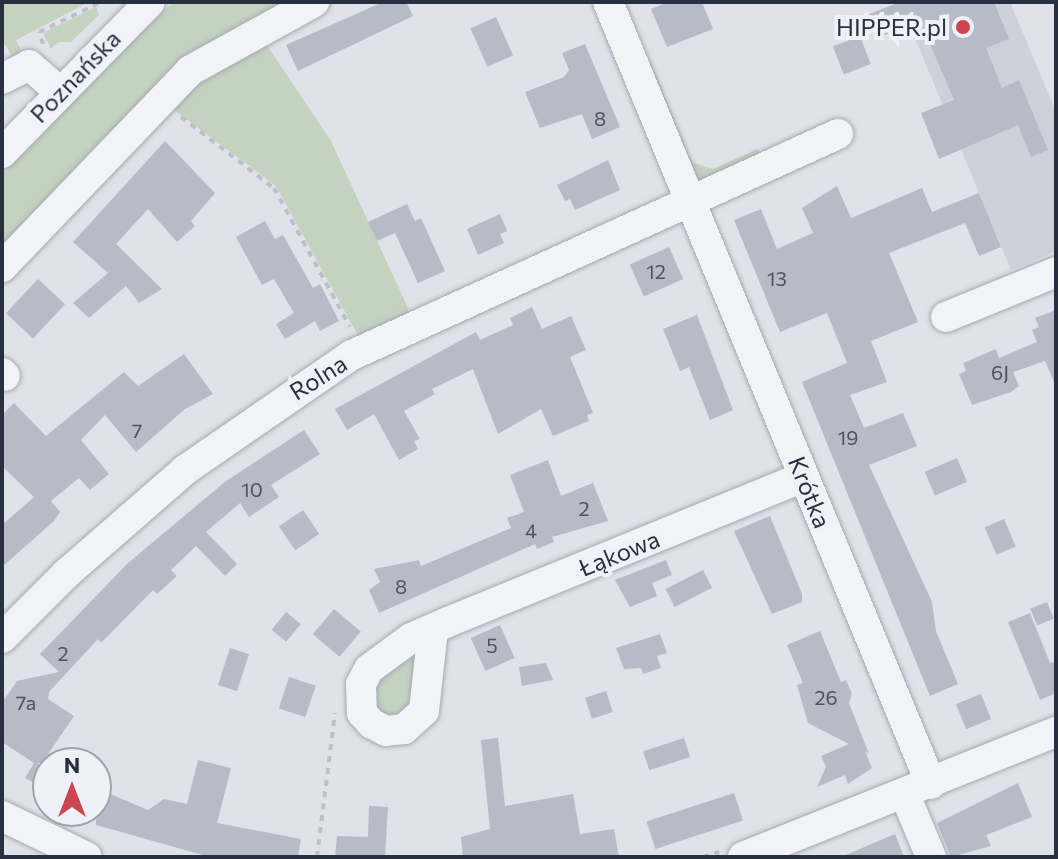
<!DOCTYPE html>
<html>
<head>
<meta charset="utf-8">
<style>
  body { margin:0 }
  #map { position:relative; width:1058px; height:859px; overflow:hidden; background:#dfe2e8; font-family:Commissioner,sans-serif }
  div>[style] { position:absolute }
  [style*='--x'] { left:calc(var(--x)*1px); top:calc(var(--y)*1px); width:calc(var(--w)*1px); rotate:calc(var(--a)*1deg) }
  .built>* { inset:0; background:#cdd1da }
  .green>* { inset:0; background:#c4d2c0 }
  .building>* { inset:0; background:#b6bbc5; transform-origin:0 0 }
  .path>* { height:4px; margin-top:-2px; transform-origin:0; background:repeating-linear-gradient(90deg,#bdc0c6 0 6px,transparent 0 12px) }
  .roads { filter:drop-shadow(0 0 2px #a4a9b2) drop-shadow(0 0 2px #a4a9b2) }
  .minor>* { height:30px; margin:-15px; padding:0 15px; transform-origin:15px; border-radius:15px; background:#f2f3f6 }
  .dots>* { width:22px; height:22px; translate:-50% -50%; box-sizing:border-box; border:4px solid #eef1f6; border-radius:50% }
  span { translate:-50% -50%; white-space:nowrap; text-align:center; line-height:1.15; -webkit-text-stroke:8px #eef1f6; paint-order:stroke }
  .number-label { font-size:20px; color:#4c5260 }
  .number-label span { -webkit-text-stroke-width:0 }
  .poi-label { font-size:24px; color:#282f3f }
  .right { translate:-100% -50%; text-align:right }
  .street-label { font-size:24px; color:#282f3f }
  .frame { position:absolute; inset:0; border:4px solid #282f3f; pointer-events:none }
  .north { position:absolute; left:32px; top:747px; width:80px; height:80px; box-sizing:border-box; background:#eef1f6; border:2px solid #9fa3ad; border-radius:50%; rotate:0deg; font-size:22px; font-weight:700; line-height:32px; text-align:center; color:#282f3f }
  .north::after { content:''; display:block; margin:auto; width:28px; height:36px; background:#cc4551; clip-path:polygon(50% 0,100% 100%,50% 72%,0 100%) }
</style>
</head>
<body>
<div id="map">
  <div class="built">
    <div style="clip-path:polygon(900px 2px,1010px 2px,1056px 112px,1056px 251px,1011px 270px)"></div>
  </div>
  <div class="green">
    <div style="clip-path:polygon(2px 2px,89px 2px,16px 40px,22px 52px,12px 57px,6px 45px,2px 47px)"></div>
    <div style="clip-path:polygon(174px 2px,297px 2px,234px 32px,2px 254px,2px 174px,113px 55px)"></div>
    <div style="clip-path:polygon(96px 7px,99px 15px,71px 42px,58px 42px,51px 49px,43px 33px)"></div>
    <div style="clip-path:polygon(262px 38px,331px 141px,408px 308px,409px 316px,361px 341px,276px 186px,169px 106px,189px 82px)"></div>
    <div style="clip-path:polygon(650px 60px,692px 162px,713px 169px,757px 149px,762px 159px,696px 185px,643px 69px)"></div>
    <div style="clip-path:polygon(416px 650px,418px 698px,404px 717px,381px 717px,368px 689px)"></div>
  </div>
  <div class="building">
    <div style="clip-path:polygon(383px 2px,406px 2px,413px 16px,298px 71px,286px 45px)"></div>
    <div style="clip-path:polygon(668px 2px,702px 2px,713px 29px,667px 47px,651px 9px)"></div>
    <div style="clip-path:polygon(900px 2px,994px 2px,1009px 39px,986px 48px,1002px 88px,1019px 80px,1048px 150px,1031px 157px,1018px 125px,939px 159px,921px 113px,954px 100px,921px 23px,878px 37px,869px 14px)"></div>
    <div style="left:496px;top:17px;width:42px;height:28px;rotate:66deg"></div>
    <div style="left:860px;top:36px;width:30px;height:29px;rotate:69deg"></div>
    <div style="clip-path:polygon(585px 44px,620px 127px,592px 139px,582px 114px,540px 128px,525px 92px,564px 77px,569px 70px,562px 53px)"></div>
    <div style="clip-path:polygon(165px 141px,215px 193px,191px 221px,195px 226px,177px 242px,148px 209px,116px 244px,162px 289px,139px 303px,126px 286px,89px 318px,73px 303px,108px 273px,73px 242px)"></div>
    <div style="clip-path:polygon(608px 160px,620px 190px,575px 210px,570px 199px,565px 201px,557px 185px)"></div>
    <div style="clip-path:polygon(837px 186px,851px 218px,922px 188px,932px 212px,979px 193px,1001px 247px,979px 256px,965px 223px,889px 253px,918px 322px,871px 341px,887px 382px,850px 395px,864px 428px,903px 413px,917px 446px,869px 465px,932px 602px,936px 631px,958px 684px,930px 696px,802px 382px,847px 363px,827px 313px,780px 332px,734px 220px,761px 209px,777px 249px,813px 233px,802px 208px)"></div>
    <div style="clip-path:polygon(407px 204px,415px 221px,421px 218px,445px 271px,418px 283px,395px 233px,377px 241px,368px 222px)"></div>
    <div style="clip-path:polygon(500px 214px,507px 231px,500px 234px,504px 243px,478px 255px,467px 229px)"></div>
    <div style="clip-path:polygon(265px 221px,275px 239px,283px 235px,313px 288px,320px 284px,339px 321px,320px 331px,315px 321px,285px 339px,276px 324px,294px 313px,274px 279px,262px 285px,236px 237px)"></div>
    <div style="left:669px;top:247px;width:35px;height:43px;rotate:66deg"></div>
    <div style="left:38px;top:279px;width:37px;height:47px;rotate:43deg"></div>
    <div style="clip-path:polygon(532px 307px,542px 329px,571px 316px,586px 350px,570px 357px,593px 413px,587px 415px,589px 421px,553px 436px,541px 409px,498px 434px,473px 369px,432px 389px,435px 394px,404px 411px,420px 439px,414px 441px,418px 449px,399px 460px,374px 414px,347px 430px,335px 409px,476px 332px,480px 340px,513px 325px,510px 318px)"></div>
    <div style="clip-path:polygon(1056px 310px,1056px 387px,1045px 361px,1013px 372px,1019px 386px,1011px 392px,972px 405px,959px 374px,966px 371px,963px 363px,996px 349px,999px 358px,1037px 342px,1032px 330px,1039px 327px,1035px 318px)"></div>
    <div style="clip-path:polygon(697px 315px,733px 410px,710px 420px,689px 367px,680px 371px,663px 329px)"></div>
    <div style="clip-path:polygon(184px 354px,213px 394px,185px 409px,136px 452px,105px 415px,81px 440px,109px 474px,90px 490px,79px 478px,51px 501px,60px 512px,54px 521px,2px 567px,2px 525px,34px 497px,2px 466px,2px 415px,14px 403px,46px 436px,124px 372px,138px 386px)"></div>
    <div style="clip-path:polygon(304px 430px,320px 454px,271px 485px,279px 497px,249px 517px,240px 503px,206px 532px,237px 564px,225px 576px,196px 546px,171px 570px,177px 576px,157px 594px,153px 590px,101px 643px,98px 639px,49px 692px,48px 699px,74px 716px,42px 763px,36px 763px,48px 768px,48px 790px,25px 778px,34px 763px,2px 742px,2px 703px,17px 681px,59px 672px,40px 654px,128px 563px,226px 481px)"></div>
    <div style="left:957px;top:458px;width:26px;height:35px;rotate:67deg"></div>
    <div style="clip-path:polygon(548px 460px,561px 496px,593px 483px,608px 521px,552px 537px,554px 542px,537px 549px,535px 544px,379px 613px,369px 590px,380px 582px,374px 569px,419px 560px,421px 566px,511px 528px,507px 518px,524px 512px,510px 475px)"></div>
    <div style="left:303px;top:510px;width:29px;height:29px;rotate:56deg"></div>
    <div style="clip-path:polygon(770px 516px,802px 594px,802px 602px,772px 614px,734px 531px)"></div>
    <div style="left:1004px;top:519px;width:30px;height:21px;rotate:67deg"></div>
    <div style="clip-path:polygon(666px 560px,672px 575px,652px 583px,657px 596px,630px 607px,615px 580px)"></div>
    <div style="left:703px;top:570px;width:20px;height:42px;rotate:63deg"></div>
    <div style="left:1047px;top:602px;width:18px;height:18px;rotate:68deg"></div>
    <div style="left:334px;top:609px;width:35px;height:33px;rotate:40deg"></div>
    <div style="left:286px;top:612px;width:19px;height:23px;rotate:39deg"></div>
    <div style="clip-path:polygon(1030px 613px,1050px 663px,1056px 661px,1056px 693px,1040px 700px,1008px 622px)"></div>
    <div style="left:500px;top:625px;width:36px;height:32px;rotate:66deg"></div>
    <div style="clip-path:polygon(820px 631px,841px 682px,846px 680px,852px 694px,849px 703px,869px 754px,865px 751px,872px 768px,848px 784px,845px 775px,817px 787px,826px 767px,821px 756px,849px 744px,808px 723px,797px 685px,803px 683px,787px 645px)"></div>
    <div style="clip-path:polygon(660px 634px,667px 653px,657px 656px,661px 668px,643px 674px,641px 668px,624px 669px,616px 648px)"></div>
    <div style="left:230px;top:648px;width:20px;height:39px;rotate:18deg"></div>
    <div style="clip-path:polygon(546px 663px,553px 680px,522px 686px,519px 667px)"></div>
    <div style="left:289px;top:677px;width:28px;height:33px;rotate:18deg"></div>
    <div style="left:606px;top:691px;width:22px;height:22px;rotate:72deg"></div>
    <div style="left:981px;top:694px;width:27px;height:27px;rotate:68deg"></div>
    <div style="clip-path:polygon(498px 738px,505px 806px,573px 794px,580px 834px,614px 829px,619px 857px,463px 857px,461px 837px,490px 829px,481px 740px)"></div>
    <div style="left:684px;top:738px;width:20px;height:43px;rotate:72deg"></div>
    <div style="clip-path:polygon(198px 760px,231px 768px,217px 823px,301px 839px,298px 857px,210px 857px,96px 825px,96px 788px,148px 810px,164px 799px,187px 804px)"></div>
    <div style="clip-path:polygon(1018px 783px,1032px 817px,986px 835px,991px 846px,951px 857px,937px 823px)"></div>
    <div style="left:734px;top:793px;width:29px;height:92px;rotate:72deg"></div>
    <div style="clip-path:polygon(369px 806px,388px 807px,385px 857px,335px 857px,337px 836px,368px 837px)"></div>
    <div style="clip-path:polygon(895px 834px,904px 857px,841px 857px)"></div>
  </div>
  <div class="path">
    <div style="--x:43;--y:44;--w:13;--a:-108"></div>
    <div style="--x:39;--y:32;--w:69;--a:-25.8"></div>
    <div style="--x:181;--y:117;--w:117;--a:37.4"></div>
    <div style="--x:274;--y:188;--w:158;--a:61.3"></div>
    <div style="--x:317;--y:857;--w:145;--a:-82.9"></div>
    <div style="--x:703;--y:857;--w:17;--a:-17"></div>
  </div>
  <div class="roads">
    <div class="minor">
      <div style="--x:608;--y:2;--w:846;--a:67.56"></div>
      <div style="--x:2;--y:79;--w:30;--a:-27"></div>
      <div style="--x:29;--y:65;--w:40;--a:41"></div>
      <div style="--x:2;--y:153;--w:211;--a:-45.6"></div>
      <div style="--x:2;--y:267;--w:273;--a:-46.2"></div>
      <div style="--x:191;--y:70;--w:141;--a:-28.9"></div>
      <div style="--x:946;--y:317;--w:119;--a:-22.2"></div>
      <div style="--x:2;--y:373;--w:4;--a:45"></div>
      <div style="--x:433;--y:629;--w:82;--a:96.3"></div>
      <div style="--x:424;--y:711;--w:27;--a:138"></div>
      <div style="--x:404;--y:729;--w:18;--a:174"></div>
      <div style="--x:386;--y:731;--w:16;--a:-153"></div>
      <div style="--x:372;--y:724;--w:15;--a:-132"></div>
      <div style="--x:362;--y:713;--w:29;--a:-92"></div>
      <div style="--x:361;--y:684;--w:17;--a:-62"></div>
      <div style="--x:369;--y:669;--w:52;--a:-36.4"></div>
      <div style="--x:411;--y:638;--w:40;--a:-23.4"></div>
      <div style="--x:448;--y:622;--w:384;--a:-22.2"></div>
      <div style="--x:2;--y:638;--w:92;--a:-45"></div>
      <div style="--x:67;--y:573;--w:157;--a:-41.1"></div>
      <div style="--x:185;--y:470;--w:203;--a:-34.6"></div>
      <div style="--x:352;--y:355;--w:534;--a:-24.45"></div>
      <div style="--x:905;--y:795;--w:67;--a:67.2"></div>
      <div style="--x:2;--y:816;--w:94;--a:25.8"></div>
      <div style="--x:743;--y:857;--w:337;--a:-21.8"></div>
    </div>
  </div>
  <div class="dots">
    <div style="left:963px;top:27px;background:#cc4551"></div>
  </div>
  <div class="number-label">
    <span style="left:600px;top:118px">8</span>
    <span style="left:656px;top:271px">12</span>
    <span style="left:777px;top:278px">13</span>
    <span style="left:1000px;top:372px">6J</span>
    <span style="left:137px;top:430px">7</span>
    <span style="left:848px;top:437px">19</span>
    <span style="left:252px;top:489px">10</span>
    <span style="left:584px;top:508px">2</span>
    <span style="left:531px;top:530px">4</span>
    <span style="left:401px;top:586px">8</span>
    <span style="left:492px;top:645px">5</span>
    <span style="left:63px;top:653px">2</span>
    <span style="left:826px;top:697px">26</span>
    <span style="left:26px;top:702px">7a</span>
  </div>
  <div class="poi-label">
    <span class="right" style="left:947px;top:27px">HIPPER.pl</span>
  </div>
  <div class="street-label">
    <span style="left:75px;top:76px;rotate:-46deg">Poznańska</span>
    <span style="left:318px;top:377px;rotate:-32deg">Rolna</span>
    <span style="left:810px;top:492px;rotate:68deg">Krótka</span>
    <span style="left:619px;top:553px;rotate:-22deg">Łąkowa</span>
  </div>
  <div class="frame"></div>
  <div class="north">N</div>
</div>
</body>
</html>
